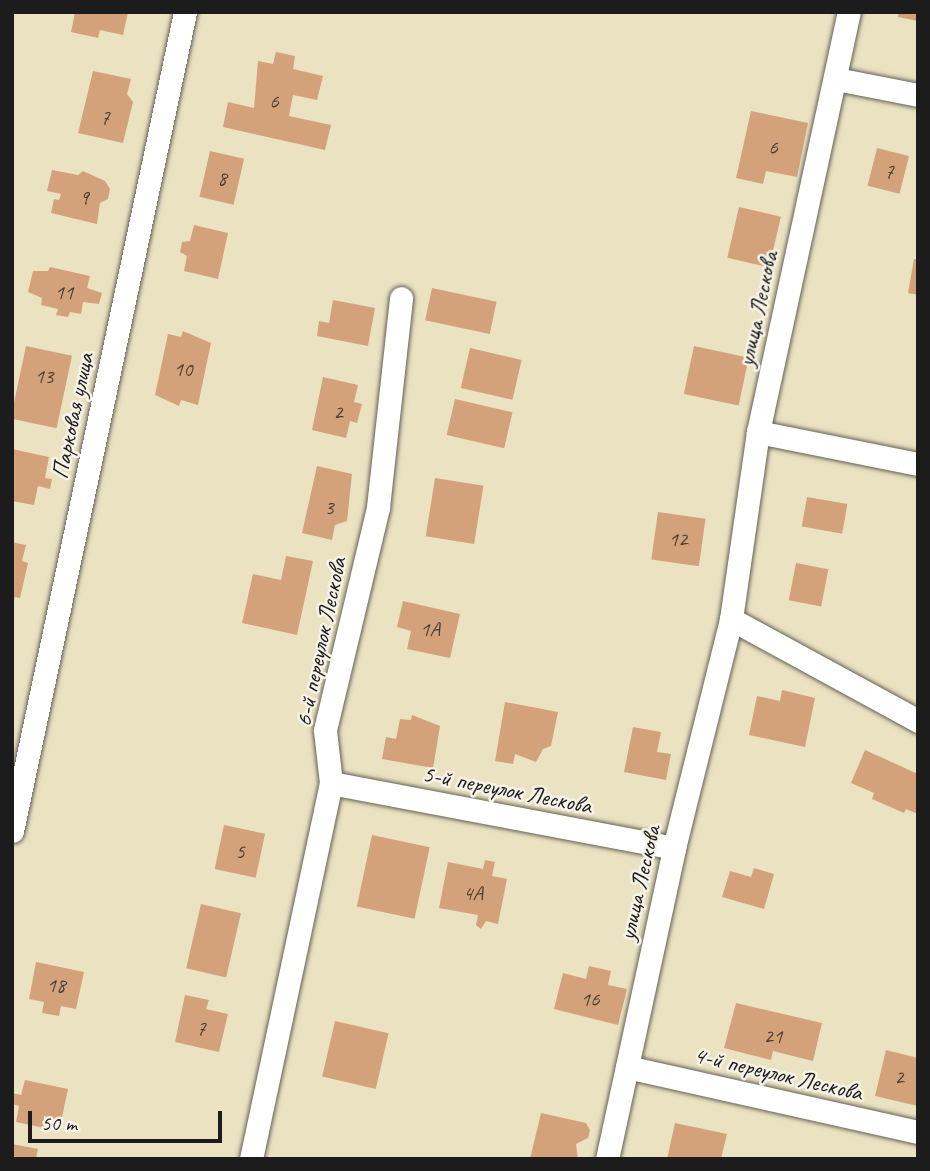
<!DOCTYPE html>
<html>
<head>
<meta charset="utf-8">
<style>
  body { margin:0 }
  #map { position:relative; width:930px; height:1171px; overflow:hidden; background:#ebe2c1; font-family:Caveat,sans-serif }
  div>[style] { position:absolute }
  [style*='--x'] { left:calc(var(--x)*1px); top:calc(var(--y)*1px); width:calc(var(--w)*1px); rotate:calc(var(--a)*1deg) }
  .building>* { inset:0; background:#d4a27a; transform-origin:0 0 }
  .roads { filter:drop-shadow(0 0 2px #646156) drop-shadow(0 0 2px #646156) }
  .minor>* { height:23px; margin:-11.5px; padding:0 11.5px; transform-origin:11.5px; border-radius:11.5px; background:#fff }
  span { translate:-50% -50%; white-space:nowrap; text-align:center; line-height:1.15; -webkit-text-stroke:5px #f7f3e8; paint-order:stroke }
  .number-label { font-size:21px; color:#4a3e34 }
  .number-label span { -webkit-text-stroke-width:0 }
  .street-label { font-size:24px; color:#1c1c1c }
  .frame { position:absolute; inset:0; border:14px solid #1c1c1c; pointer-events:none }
  .scale { position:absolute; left:28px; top:1111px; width:194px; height:32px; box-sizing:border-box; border:4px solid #1c1c1c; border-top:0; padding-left:9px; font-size:21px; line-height:24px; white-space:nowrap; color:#1c1c1c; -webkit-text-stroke:5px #f7f3e8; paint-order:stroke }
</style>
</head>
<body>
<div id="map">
  <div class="building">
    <div style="clip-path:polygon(75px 12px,128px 12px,123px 35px,100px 30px,98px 38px,71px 32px)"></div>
    <div style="clip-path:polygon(899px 12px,918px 12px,918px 21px,898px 17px)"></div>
    <div style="clip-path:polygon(276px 52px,295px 56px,293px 69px,323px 76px,317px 100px,293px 95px,289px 116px,331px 125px,325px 150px,223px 127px,228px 102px,254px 108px,258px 61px,273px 64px)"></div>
    <div style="clip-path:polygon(93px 71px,131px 79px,127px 94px,133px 102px,123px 143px,78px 133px)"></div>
    <div style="clip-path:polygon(751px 111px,808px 123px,797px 177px,766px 171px,763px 184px,736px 178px)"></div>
    <div style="left:877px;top:148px;width:33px;height:39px;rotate:14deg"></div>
    <div style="left:210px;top:151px;width:35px;height:47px;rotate:13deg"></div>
    <div style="clip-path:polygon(52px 170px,78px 175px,83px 171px,105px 181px,110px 189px,108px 199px,100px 203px,97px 224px,51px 213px,54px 199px,59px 200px,61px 194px,47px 191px)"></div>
    <div style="left:739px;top:207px;width:43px;height:52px;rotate:13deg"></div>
    <div style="clip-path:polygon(194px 225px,228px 233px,218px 279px,184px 271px,187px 256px,180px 252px,182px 242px,190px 241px)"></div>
    <div style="clip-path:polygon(914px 259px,918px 259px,918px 295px,908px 293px)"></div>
    <div style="clip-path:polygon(50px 267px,90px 276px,87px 288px,102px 293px,99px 304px,83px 302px,81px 314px,70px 312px,68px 317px,56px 315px,58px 309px,41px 305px,42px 298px,28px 292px,33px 271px,48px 271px)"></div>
    <div style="left:432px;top:288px;width:66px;height:33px;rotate:12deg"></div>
    <div style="clip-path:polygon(333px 300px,375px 308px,368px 346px,317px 336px,319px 321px,329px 323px)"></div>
    <div style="clip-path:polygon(183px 331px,211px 343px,198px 405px,181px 400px,179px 406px,155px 395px,168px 334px,181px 337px)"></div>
    <div style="left:26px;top:346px;width:47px;height:74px;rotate:12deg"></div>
    <div style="left:694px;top:346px;width:56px;height:49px;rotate:12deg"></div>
    <div style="left:470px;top:348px;width:53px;height:41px;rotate:13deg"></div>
    <div style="clip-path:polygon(323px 377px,358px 385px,354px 402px,362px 404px,357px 423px,350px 421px,346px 438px,312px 430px)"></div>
    <div style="left:455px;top:399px;width:59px;height:37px;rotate:13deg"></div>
    <div style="clip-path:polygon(12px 449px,49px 457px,45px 478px,52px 479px,50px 489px,38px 486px,34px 505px,12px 501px)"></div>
    <div style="clip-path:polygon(317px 466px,352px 474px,347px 521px,335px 525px,332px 540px,302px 533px)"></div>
    <div style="left:435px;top:478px;width:49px;height:59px;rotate:9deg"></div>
    <div style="left:807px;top:497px;width:41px;height:30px;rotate:10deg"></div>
    <div style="left:658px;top:512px;width:48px;height:48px;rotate:8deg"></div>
    <div style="clip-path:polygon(12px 542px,26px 545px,22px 561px,28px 563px,20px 598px,15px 597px,13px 603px)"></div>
    <div style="clip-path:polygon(286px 556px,313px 561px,297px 635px,242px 623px,253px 574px,281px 580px)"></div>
    <div style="left:796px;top:563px;width:33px;height:38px;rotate:11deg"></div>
    <div style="clip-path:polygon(403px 601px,460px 614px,450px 658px,407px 649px,411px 631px,397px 627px)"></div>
    <div style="clip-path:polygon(782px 690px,815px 698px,805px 747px,749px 735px,757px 696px,780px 701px)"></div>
    <div style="clip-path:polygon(505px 702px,558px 712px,551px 746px,543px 749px,536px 762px,515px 754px,513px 764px,495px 761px)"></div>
    <div style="clip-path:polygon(412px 715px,440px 726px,433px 768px,382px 759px,386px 737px,396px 739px,400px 719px,411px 720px)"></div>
    <div style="clip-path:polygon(633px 727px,661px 732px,657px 752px,671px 754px,666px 780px,624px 772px)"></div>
    <div style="clip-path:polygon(865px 750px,918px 774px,918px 814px,906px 809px,904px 813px,872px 799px,874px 793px,851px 783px)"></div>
    <div style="left:224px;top:825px;width:42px;height:45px;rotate:12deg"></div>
    <div style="left:372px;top:835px;width:59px;height:73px;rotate:12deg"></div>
    <div style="clip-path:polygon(485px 860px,495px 862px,492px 876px,507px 879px,498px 924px,486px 921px,481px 929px,476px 925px,478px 915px,439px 908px,448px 862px,483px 869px)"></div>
    <div style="clip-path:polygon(754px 868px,774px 874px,764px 909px,722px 897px,730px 871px,751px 877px)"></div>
    <div style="left:201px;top:904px;width:41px;height:66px;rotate:13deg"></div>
    <div style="clip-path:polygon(36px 962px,84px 972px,76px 1009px,61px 1006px,59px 1016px,42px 1013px,44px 1002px,29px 999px)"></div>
    <div style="clip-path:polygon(589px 966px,611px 971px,608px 985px,627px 989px,618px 1025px,554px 1009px,563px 973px,586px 979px)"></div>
    <div style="clip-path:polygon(185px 995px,209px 1000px,206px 1009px,228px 1014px,219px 1052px,175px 1042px)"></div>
    <div style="clip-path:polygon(736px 1003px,822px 1023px,813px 1061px,773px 1051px,771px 1060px,724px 1048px)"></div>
    <div style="left:335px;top:1021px;width:55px;height:57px;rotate:13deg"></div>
    <div style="clip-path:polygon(886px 1050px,918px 1058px,918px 1106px,875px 1096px)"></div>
    <div style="clip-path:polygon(25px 1080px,68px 1089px,59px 1131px,16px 1122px,19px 1106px,12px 1104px,12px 1093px,21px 1095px)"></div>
    <div style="clip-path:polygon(541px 1113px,586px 1123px,590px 1130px,588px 1138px,576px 1144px,578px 1159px,530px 1159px)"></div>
    <div style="clip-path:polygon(675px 1123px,727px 1134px,721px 1159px,667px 1159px)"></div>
    <div style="clip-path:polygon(12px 1144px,38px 1149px,36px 1159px,12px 1159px)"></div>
  </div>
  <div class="roads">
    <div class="minor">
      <div style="--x:836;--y:79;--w:84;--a:11"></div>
      <div style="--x:758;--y:432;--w:163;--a:11.3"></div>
      <div style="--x:731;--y:619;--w:213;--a:28.6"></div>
      <div style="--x:331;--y:783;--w:349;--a:10.7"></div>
      <div style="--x:12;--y:831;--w:837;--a:-78.07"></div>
      <div style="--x:627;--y:1067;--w:298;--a:12.6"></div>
      <div style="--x:251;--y:1159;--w:384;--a:-78"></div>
      <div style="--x:331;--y:783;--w:53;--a:-96.5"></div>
      <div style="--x:325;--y:730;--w:229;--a:-76.6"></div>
      <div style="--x:378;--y:507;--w:210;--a:-83.7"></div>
      <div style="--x:607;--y:1159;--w:318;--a:-77.8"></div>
      <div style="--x:674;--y:848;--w:236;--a:-76"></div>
      <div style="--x:731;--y:619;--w:189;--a:-81.8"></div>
      <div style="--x:758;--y:432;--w:430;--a:-77.8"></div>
    </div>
  </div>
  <div class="number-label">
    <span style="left:274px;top:101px">6</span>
    <span style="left:105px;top:117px">7</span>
    <span style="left:773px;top:147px">6</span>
    <span style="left:889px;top:171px">7</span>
    <span style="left:222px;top:178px">8</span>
    <span style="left:84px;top:197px">9</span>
    <span style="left:64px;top:292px">11</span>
    <span style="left:183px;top:369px">10</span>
    <span style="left:44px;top:376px">13</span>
    <span style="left:338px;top:412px">2</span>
    <span style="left:329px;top:507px">3</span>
    <span style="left:678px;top:539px">12</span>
    <span style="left:430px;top:629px">1А</span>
    <span style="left:240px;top:851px">5</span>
    <span style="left:473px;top:893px">4А</span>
    <span style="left:56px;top:985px">18</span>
    <span style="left:590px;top:999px">16</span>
    <span style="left:201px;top:1028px">7</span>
    <span style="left:773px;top:1036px">21</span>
    <span style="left:899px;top:1077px">2</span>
  </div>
  <div class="street-label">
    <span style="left:758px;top:309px;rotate:-78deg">улица Лескова</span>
    <span style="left:73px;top:416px;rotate:-78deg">Парковая улица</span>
    <span style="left:321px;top:642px;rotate:-78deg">6-й переулок Лескова</span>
    <span style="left:507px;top:790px;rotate:11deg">5-й переулок Лескова</span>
    <span style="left:640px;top:883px;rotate:-77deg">улица Лескова</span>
    <span style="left:778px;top:1074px;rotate:13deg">4-й переулок Лескова</span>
  </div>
  <div class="frame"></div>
  <div class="scale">50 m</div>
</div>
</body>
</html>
